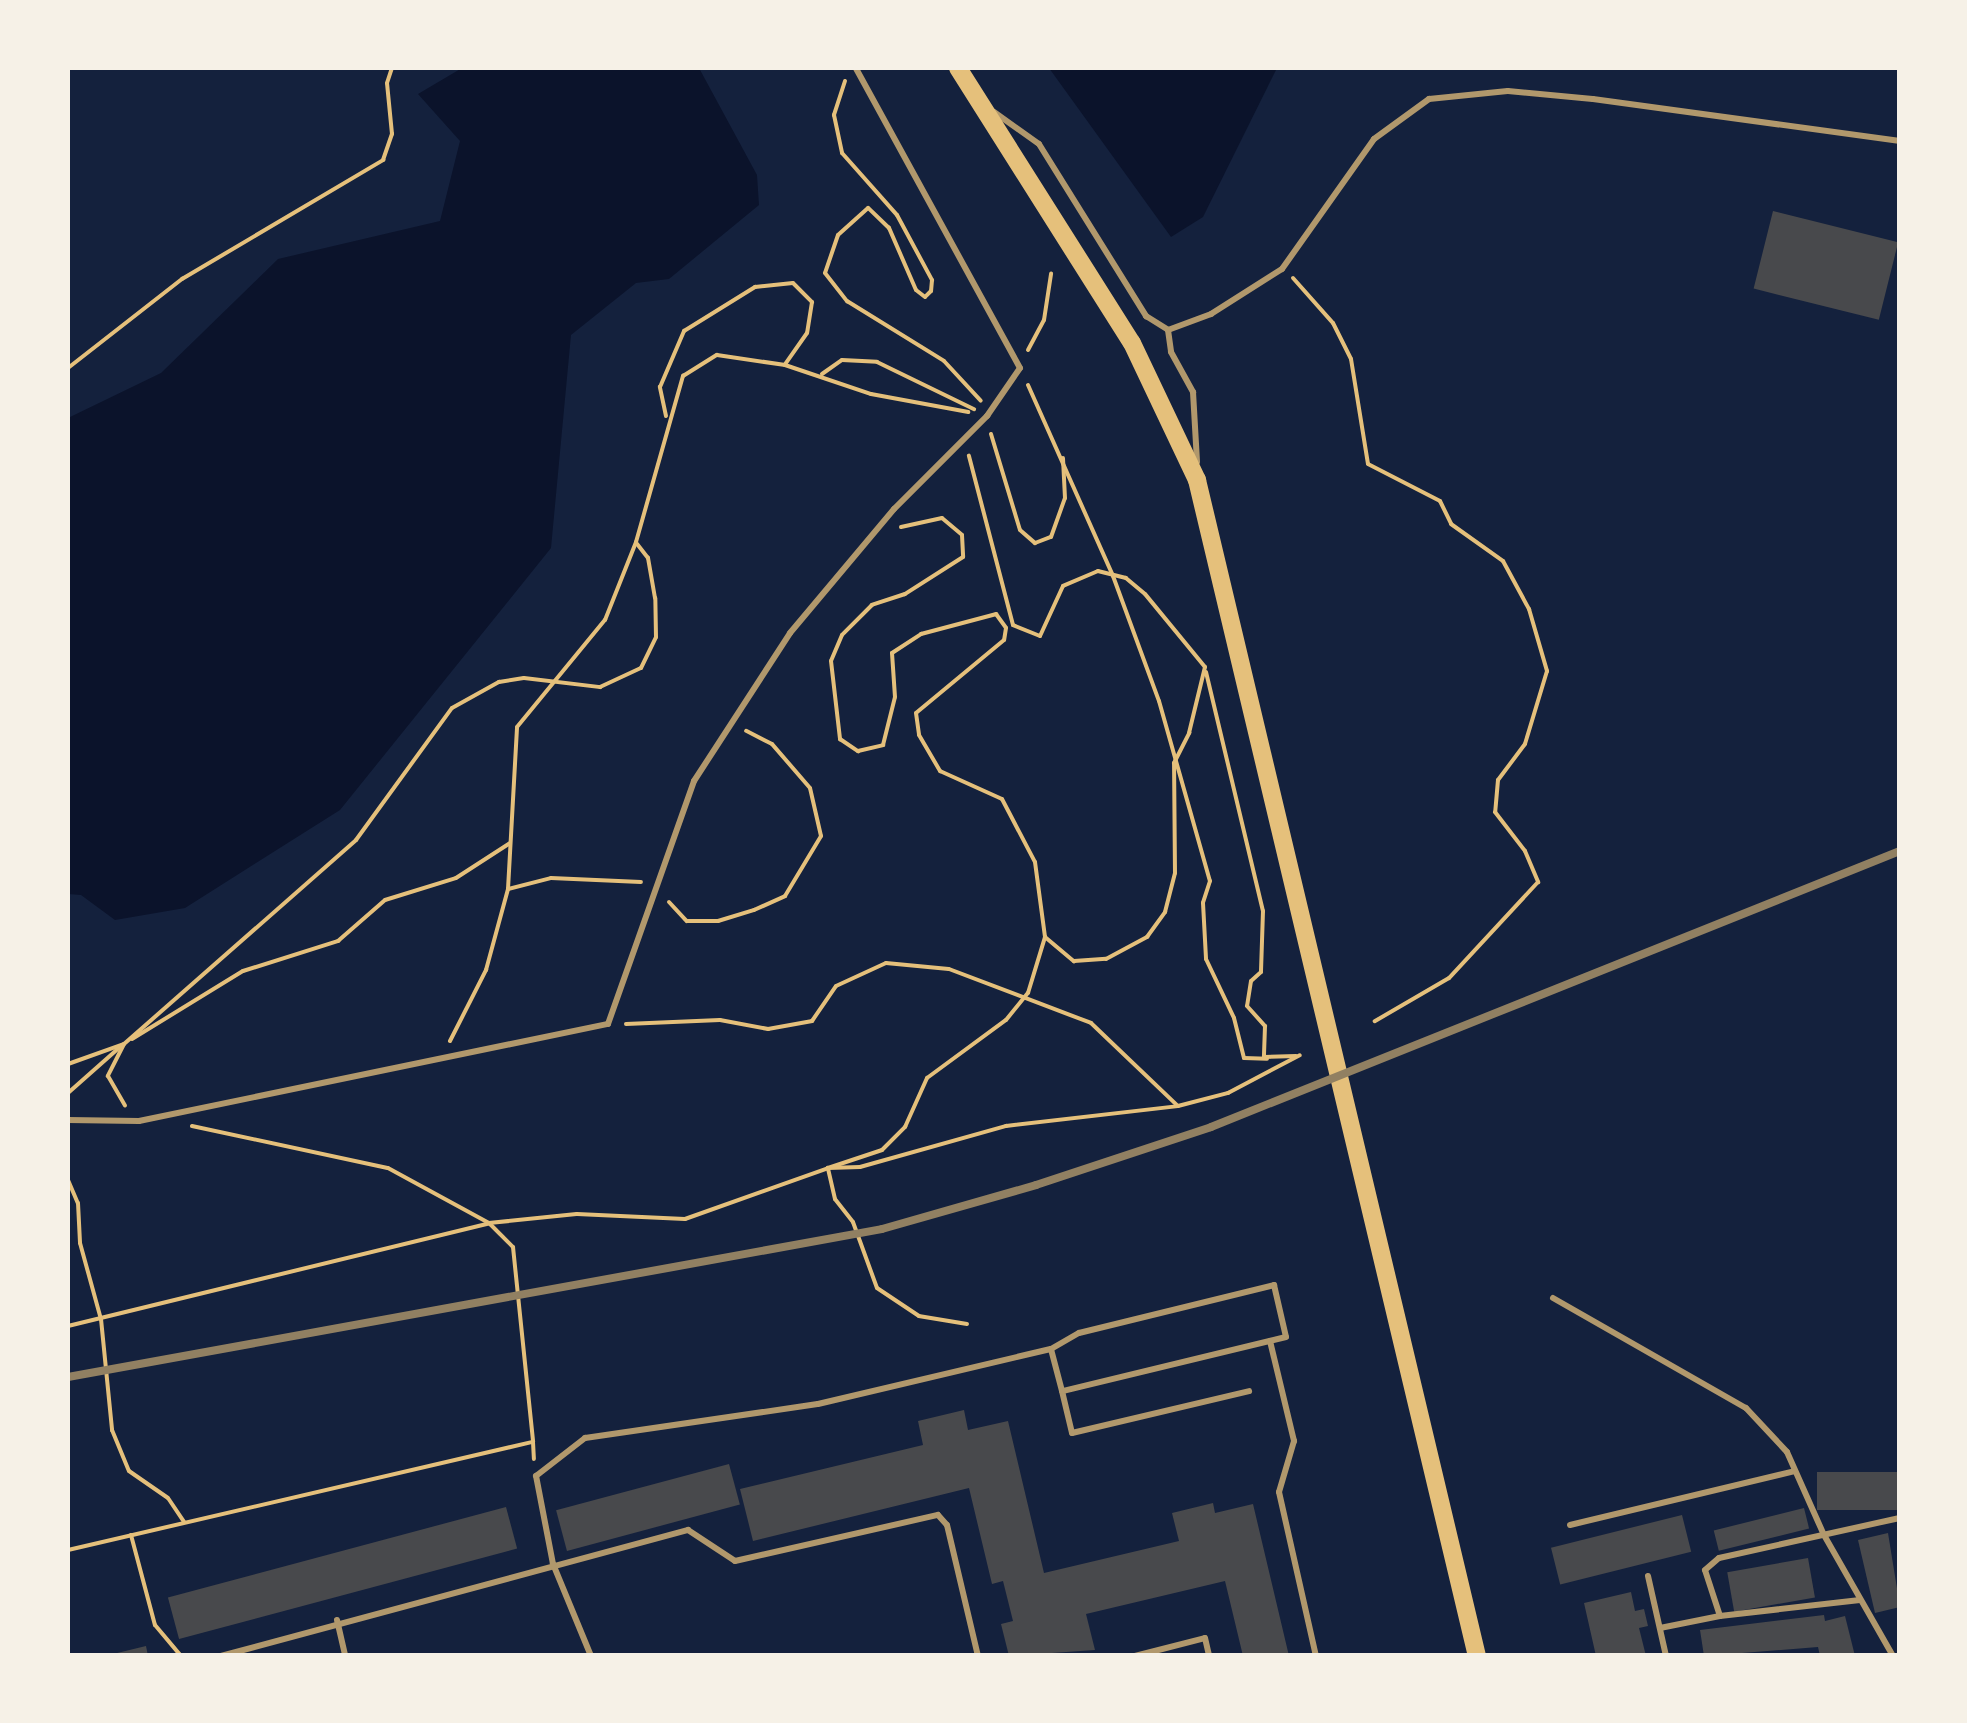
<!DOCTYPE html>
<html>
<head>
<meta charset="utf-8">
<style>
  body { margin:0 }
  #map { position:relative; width:1967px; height:1723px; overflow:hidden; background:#14213d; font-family:Literata,serif }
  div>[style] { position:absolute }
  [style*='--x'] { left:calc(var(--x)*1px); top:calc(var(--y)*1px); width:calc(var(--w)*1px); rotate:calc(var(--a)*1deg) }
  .water>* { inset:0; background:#0b132b }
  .building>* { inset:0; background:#48494c; transform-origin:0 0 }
  .path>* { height:4px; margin:-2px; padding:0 2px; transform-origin:2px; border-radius:2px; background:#e5c07b }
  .service>* { height:6px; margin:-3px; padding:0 3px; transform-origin:3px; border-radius:3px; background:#b1986c }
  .secondary>* { height:18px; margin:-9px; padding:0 9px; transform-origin:9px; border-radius:9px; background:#e5c07b }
  .rail>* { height:8px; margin:-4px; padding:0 4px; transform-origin:4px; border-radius:4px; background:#918062 }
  span { translate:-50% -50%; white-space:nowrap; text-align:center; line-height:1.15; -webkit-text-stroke:10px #f6f1e7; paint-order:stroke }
  .frame { position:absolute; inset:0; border:70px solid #f6f1e7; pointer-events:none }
</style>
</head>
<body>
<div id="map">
  <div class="water">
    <div style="clip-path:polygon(462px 68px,699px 68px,757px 175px,759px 205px,669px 279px,636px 283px,571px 335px,551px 548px,340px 810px,185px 908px,115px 920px,81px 895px,68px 894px,68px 418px,161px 373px,278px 259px,440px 221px,460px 141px,418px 94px)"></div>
    <div style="clip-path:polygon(1049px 68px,1277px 68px,1203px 217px,1171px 237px)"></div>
  </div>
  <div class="building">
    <div style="left:1773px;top:211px;width:129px;height:80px;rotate:14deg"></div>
    <div style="clip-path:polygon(964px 1410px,968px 1430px,1008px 1421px,1044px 1573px,1179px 1541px,1172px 1513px,1213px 1503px,1215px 1513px,1253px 1504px,1289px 1656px,1243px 1656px,1225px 1581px,1086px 1614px,1095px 1650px,1009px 1656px,1001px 1624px,1013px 1621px,1003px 1581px,992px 1584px,969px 1488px,753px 1541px,740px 1489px,923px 1445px,918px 1421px)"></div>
    <div style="left:729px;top:1464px;width:42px;height:179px;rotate:75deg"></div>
    <div style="left:1900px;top:1472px;width:38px;height:83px;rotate:90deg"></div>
    <div style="left:506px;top:1507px;width:43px;height:350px;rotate:75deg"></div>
    <div style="left:1804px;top:1508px;width:21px;height:93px;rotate:76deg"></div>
    <div style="left:1682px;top:1515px;width:38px;height:135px;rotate:76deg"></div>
    <div style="clip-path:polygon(1888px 1533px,1900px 1607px,1875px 1613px,1858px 1540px)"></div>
    <div style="left:1808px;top:1558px;width:40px;height:82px;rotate:80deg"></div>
    <div style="clip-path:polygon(1631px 1592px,1635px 1611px,1644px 1609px,1648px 1626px,1639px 1628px,1646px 1656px,1596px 1656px,1584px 1603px)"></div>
    <div style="clip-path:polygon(1824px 1615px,1825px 1621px,1845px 1616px,1855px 1656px,1820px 1656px,1818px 1647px,1704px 1656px,1700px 1630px)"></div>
    <div style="clip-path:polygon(146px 1646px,148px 1656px,113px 1656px,113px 1654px)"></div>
  </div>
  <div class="path">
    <div style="--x:845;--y:81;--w:36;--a:108"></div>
    <div style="--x:834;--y:115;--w:39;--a:78"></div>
    <div style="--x:842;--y:153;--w:83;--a:48.4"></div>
    <div style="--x:897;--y:215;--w:74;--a:61.7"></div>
    <div style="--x:932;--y:280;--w:11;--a:95"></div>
    <div style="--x:931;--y:291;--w:8;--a:135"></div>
    <div style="--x:925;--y:297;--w:11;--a:-142"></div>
    <div style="--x:916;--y:290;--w:68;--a:-113.5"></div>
    <div style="--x:889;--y:228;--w:29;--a:-136"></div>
    <div style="--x:868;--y:208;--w:40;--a:138"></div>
    <div style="--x:838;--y:235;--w:40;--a:108.9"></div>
    <div style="--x:825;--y:273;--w:36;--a:52"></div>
    <div style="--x:847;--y:301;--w:114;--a:31.7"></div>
    <div style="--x:944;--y:361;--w:54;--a:47.2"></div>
    <div style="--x:1293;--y:278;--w:60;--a:48.4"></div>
    <div style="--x:1333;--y:323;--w:40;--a:63.4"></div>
    <div style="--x:1351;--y:359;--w:106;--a:80.8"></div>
    <div style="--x:1368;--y:464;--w:81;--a:27.2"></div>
    <div style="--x:1440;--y:501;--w:25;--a:64"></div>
    <div style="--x:1451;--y:524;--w:64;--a:35.4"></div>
    <div style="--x:1503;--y:561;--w:55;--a:61.6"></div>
    <div style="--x:1529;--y:609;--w:65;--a:73.8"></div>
    <div style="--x:1547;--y:671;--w:76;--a:106.8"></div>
    <div style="--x:1525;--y:744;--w:45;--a:126.9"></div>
    <div style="--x:1498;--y:780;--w:32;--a:95"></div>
    <div style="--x:1495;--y:812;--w:49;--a:52.4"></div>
    <div style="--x:1525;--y:851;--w:34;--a:67"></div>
    <div style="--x:1538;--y:882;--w:131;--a:132.8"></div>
    <div style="--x:1449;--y:978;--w:86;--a:149.8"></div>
    <div style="--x:1028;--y:350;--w:34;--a:-62"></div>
    <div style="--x:1044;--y:320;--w:47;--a:-81.3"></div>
    <div style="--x:68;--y:368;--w:145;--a:-38"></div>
    <div style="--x:182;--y:279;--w:234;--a:-30.6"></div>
    <div style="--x:383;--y:160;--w:28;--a:-71"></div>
    <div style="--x:392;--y:134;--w:51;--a:-95.6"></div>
    <div style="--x:387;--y:83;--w:16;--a:-72"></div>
    <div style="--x:822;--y:374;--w:24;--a:-35"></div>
    <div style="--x:842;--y:360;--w:35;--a:3"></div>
    <div style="--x:877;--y:362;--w:108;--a:25.9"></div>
    <div style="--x:1028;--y:385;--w:209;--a:66"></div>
    <div style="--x:1113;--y:576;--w:133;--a:69.8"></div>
    <div style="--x:1159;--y:701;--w:187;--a:74.2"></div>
    <div style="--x:1210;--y:881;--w:23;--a:108"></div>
    <div style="--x:1203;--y:903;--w:56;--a:86.9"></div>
    <div style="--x:1206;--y:959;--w:65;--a:64.6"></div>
    <div style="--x:1234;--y:1018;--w:41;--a:76"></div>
    <div style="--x:1244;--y:1058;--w:23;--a:2"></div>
    <div style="--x:666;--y:416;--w:30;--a:-102"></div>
    <div style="--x:660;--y:387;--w:61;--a:-66.8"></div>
    <div style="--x:684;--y:331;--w:84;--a:-31.8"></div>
    <div style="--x:755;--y:287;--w:38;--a:-6"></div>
    <div style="--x:793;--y:283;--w:27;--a:45"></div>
    <div style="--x:812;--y:302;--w:31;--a:99"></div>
    <div style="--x:807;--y:333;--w:39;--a:125"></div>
    <div style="--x:991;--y:434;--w:100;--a:73.2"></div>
    <div style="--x:1020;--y:530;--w:20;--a:41"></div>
    <div style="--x:1035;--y:543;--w:17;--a:-21"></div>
    <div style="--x:1051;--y:537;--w:41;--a:-70.3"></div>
    <div style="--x:1065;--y:498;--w:40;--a:-92.9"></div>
    <div style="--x:901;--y:527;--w:42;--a:-12.4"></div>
    <div style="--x:942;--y:518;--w:26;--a:40"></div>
    <div style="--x:962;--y:535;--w:22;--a:87"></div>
    <div style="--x:963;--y:557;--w:69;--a:147.5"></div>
    <div style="--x:905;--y:594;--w:35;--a:162"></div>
    <div style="--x:872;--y:605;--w:42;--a:135"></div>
    <div style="--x:842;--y:635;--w:28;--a:113"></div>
    <div style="--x:831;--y:661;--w:79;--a:83.4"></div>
    <div style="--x:840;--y:739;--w:22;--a:34"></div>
    <div style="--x:858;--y:751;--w:26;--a:-13"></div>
    <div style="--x:883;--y:745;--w:49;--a:-76"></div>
    <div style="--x:895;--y:697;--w:44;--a:-93.9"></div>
    <div style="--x:892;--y:653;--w:35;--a:-33"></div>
    <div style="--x:921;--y:634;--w:78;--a:-14.9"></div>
    <div style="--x:996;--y:614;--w:17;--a:54"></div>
    <div style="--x:1006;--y:628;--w:12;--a:99"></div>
    <div style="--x:1004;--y:640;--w:114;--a:140.3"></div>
    <div style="--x:916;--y:713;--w:22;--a:82"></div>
    <div style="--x:919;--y:735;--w:42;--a:59.7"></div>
    <div style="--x:940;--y:771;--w:68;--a:24.3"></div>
    <div style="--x:1002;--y:799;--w:71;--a:62.4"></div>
    <div style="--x:1035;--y:862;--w:76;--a:82.4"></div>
    <div style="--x:1045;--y:937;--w:38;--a:40"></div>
    <div style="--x:1074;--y:961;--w:32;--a:-4"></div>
    <div style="--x:1106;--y:959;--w:47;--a:-28.2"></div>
    <div style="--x:1147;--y:937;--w:31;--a:-54"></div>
    <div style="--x:1165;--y:912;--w:40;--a:-75.6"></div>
    <div style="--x:1175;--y:873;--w:110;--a:-90.5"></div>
    <div style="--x:1174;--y:763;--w:34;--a:-63"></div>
    <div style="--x:1189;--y:733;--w:68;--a:-76.4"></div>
    <div style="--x:1205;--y:667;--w:94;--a:-129.4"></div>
    <div style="--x:1145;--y:594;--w:25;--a:-140"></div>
    <div style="--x:1126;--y:578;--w:29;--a:-166"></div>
    <div style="--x:1098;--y:571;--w:38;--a:157"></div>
    <div style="--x:1063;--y:586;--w:55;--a:114.7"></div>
    <div style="--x:1040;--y:636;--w:29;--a:-158"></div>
    <div style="--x:1013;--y:625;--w:175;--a:-104.6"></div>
    <div style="--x:1206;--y:672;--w:246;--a:76.6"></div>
    <div style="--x:1263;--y:911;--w:61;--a:91.9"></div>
    <div style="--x:1261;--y:972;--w:13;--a:138"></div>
    <div style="--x:1251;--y:981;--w:25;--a:99"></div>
    <div style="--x:1247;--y:1006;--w:27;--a:48"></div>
    <div style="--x:1265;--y:1026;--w:31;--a:92"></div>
    <div style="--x:1264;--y:1057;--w:32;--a:-2"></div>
    <div style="--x:508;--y:889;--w:44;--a:-14.3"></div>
    <div style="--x:551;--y:878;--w:90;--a:2.5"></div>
    <div style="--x:669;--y:902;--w:26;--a:47"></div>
    <div style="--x:687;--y:921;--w:31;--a:0"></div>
    <div style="--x:718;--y:921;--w:38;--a:-17"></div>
    <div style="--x:754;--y:910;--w:34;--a:-24"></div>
    <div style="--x:785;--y:896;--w:70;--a:-59"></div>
    <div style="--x:821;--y:836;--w:49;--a:-102.9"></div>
    <div style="--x:810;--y:788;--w:58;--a:-130.8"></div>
    <div style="--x:772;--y:744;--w:29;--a:-153"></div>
    <div style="--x:626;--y:1024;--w:94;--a:-2.4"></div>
    <div style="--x:720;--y:1020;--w:49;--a:10.6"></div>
    <div style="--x:768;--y:1029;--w:45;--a:-10.3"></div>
    <div style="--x:812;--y:1021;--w:42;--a:-55.6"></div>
    <div style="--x:836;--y:986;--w:55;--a:-24.7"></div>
    <div style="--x:886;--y:963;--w:63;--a:5.4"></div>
    <div style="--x:949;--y:969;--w:152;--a:20.8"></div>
    <div style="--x:1091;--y:1023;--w:120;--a:43.7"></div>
    <div style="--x:132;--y:1039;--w:130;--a:-31.5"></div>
    <div style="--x:243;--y:971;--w:100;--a:-17.5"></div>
    <div style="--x:338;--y:941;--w:62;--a:-41.1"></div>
    <div style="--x:385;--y:900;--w:74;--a:-17.2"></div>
    <div style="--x:456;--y:878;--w:64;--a:-32.9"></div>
    <div style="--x:450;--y:1041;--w:80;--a:-63.1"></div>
    <div style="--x:486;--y:970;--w:84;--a:-74.8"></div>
    <div style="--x:508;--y:889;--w:162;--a:-86.8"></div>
    <div style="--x:517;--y:727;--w:139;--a:-50.6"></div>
    <div style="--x:605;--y:620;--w:84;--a:-68.3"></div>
    <div style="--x:636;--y:542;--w:173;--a:-74.2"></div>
    <div style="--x:683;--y:376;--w:40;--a:-32"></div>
    <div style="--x:717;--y:355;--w:69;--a:8.4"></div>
    <div style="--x:785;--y:365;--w:91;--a:18.6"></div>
    <div style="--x:871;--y:394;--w:99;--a:10.5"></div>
    <div style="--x:124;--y:1044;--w:36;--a:117"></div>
    <div style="--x:108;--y:1076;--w:34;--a:60"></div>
    <div style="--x:68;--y:1064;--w:59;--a:-19.7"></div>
    <div style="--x:124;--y:1044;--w:309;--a:-41.3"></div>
    <div style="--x:356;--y:840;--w:163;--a:-54"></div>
    <div style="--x:452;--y:708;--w:54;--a:-29"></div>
    <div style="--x:499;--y:682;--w:25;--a:-9"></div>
    <div style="--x:524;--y:678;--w:77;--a:6.8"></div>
    <div style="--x:600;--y:687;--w:45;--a:-24.9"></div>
    <div style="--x:641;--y:668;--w:34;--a:-64"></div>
    <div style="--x:656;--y:637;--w:39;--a:-91"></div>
    <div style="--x:655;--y:598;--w:41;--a:-99.9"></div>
    <div style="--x:648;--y:558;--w:18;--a:-128"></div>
    <div style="--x:68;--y:1093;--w:69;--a:-41.5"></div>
    <div style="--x:192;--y:1126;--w:200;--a:12.1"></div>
    <div style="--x:388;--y:1168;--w:115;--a:28.6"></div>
    <div style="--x:489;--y:1223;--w:34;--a:45"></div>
    <div style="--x:513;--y:1247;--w:196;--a:84.1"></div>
    <div style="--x:68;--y:1180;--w:25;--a:67"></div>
    <div style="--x:78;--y:1203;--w:40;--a:87.1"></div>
    <div style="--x:80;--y:1243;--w:79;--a:74.6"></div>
    <div style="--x:101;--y:1319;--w:112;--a:84.3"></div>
    <div style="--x:112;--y:1430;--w:44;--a:67.5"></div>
    <div style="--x:129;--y:1471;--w:47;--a:34.7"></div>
    <div style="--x:168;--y:1498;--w:29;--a:56"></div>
    <div style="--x:967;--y:1324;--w:49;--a:-170.5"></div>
    <div style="--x:919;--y:1316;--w:50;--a:-146.3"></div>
    <div style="--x:877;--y:1288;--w:70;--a:-110"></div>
    <div style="--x:853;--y:1222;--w:29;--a:-128"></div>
    <div style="--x:835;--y:1199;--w:32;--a:-103"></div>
    <div style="--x:828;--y:1168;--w:57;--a:-18.4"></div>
    <div style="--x:882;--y:1150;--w:33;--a:-45"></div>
    <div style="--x:905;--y:1127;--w:54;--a:-65.8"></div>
    <div style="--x:927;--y:1078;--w:98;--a:-36.3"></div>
    <div style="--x:1006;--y:1020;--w:35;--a:-51"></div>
    <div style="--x:1028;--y:993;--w:59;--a:-73.1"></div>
    <div style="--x:68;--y:1326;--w:433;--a:-13.7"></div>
    <div style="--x:489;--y:1223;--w:88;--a:-5.8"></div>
    <div style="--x:577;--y:1214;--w:108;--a:2.7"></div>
    <div style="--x:685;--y:1219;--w:152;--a:-19.6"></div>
    <div style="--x:828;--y:1168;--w:32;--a:-2"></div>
    <div style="--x:860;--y:1167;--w:152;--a:-15.7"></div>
    <div style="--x:1006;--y:1126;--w:173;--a:-6.6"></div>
    <div style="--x:1178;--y:1106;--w:52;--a:-14.6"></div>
    <div style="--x:1228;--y:1093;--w:81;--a:-27.8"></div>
    <div style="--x:131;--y:1535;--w:93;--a:75.1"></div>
    <div style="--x:155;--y:1625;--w:40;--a:50"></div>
    <div style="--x:68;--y:1550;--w:477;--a:-13.1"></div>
    <div style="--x:533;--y:1442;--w:17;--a:87"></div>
  </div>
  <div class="service">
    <div style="--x:994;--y:112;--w:55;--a:35.4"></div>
    <div style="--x:1039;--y:144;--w:203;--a:58.1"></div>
    <div style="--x:1146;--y:316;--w:26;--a:32"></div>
    <div style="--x:1168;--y:330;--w:46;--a:-20.4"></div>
    <div style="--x:1211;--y:314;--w:84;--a:-32.4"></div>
    <div style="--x:1282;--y:269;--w:159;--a:-54.7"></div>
    <div style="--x:1374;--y:139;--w:68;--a:-36"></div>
    <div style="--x:1429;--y:99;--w:79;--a:-5.8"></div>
    <div style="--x:1508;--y:91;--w:85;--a:5.4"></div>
    <div style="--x:1593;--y:99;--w:310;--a:7.8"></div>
    <div style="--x:1168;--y:330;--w:22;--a:82"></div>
    <div style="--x:1171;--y:352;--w:46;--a:61.2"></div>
    <div style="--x:1193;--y:392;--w:70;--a:86.7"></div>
    <div style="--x:68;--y:1120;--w:71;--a:0.8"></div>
    <div style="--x:139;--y:1121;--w:479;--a:-11.7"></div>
    <div style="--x:608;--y:1024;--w:258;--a:-70.5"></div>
    <div style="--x:694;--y:781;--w:176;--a:-57"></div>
    <div style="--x:790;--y:633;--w:162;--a:-50"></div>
    <div style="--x:894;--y:509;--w:132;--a:-45"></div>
    <div style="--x:987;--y:416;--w:58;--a:-55.5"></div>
    <div style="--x:1020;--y:368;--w:342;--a:-118.7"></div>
    <div style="--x:1553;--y:1298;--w:222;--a:29.7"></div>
    <div style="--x:1746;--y:1408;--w:60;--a:47"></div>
    <div style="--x:1787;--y:1452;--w:91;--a:66"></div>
    <div style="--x:1824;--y:1535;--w:139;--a:60.3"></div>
    <div style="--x:1270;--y:1341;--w:103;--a:76.5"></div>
    <div style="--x:1294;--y:1441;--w:53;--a:106.4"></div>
    <div style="--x:1279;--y:1492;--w:168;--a:77.3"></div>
    <div style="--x:1062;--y:1391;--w:43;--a:76.6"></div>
    <div style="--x:1072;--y:1433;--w:182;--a:-13.3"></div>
    <div style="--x:1570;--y:1525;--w:231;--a:-13.5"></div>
    <div style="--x:1648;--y:1576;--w:82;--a:77.3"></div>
    <div style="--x:1860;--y:1600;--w:141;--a:173.5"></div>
    <div style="--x:1720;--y:1616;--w:48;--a:-108.1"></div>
    <div style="--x:1705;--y:1570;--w:18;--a:-41"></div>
    <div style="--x:1719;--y:1558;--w:185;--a:-12.5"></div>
    <div style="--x:337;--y:1620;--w:37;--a:77"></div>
    <div style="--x:1660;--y:1628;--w:61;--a:-11.3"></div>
    <div style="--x:221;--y:1656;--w:484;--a:-15.1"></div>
    <div style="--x:688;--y:1530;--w:56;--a:33.4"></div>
    <div style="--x:735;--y:1561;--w:208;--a:-12.8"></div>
    <div style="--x:938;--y:1515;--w:13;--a:48"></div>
    <div style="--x:947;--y:1525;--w:135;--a:76.7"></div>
    <div style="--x:591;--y:1656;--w:100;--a:-112.4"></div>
    <div style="--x:553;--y:1564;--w:90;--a:-100.9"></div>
    <div style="--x:536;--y:1476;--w:62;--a:-37.8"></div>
    <div style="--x:585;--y:1438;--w:235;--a:-8.3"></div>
    <div style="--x:818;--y:1404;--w:239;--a:-13.3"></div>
    <div style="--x:1051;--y:1349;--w:32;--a:-30"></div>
    <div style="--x:1079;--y:1333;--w:201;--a:-13.8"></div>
    <div style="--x:1274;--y:1285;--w:53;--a:77"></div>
    <div style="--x:1286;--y:1337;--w:230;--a:166.4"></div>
    <div style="--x:1062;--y:1391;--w:43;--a:-104.7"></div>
    <div style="--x:1135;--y:1656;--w:72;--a:-14.4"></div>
    <div style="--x:1205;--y:1638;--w:18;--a:77"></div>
  </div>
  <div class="secondary">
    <div style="--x:958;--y:68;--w:325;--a:57.7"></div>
    <div style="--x:1132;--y:343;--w:152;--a:64.6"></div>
    <div style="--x:1197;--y:480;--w:1209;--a:76.61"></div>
  </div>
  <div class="rail">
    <div style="--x:68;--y:1377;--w:827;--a:-10.3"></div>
    <div style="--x:882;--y:1229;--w:160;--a:-15.9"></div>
    <div style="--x:1036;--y:1185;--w:184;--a:-18.3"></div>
    <div style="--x:1211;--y:1127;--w:742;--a:-21.83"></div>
  </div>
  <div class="frame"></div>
</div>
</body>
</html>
